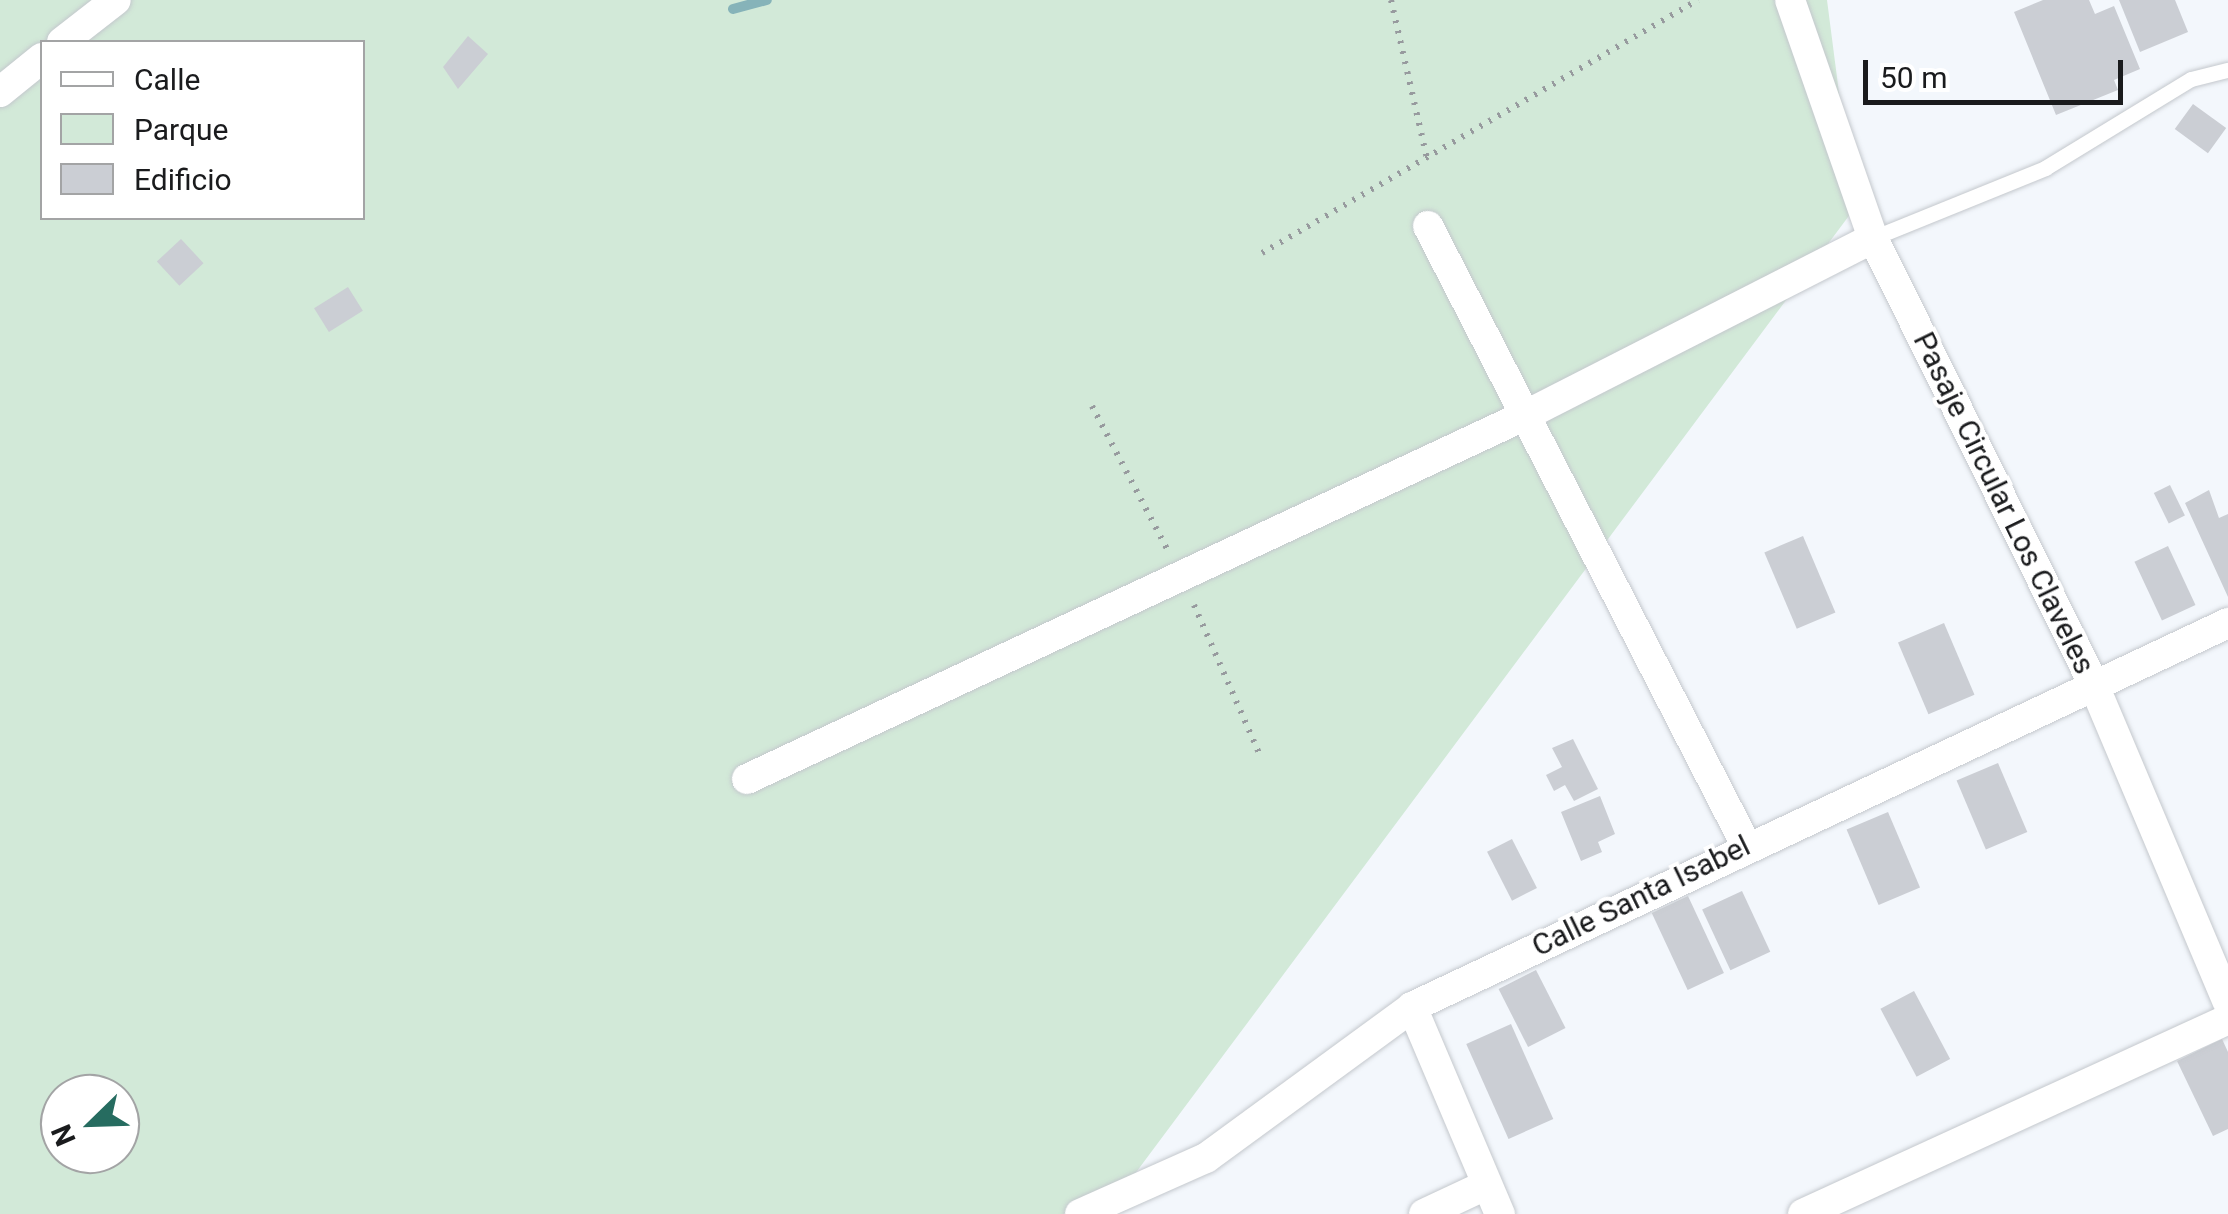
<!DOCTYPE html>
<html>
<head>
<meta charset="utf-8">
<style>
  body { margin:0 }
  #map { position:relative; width:2228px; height:1214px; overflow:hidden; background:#f3f7fc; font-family:Roboto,sans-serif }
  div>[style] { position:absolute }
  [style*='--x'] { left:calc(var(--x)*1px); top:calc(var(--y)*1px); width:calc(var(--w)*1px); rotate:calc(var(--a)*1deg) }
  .green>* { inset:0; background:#d2e9d8 }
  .stream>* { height:10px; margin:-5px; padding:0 5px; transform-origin:5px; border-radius:5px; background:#86b3b9 }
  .building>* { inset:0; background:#cbced4; transform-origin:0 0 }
  .path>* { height:6px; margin-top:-3px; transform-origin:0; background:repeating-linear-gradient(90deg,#979a9e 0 2.5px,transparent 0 10.5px) }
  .roads { filter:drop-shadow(0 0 2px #c4c8cd) drop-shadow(0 0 2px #c4c8cd) }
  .service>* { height:15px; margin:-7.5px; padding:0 7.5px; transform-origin:7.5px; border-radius:7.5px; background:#fff }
  .minor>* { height:30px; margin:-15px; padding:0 15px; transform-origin:15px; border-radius:15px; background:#fff }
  span { translate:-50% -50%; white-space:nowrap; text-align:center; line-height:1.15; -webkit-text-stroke:8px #fff; paint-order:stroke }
  .street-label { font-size:30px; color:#1a1b1d }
  .legend { position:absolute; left:40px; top:40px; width:325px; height:180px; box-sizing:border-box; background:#fff; border:2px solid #a3a4a5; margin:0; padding:12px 18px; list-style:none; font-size:30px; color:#1a1b1d }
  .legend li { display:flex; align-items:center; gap:20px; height:50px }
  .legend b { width:50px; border:2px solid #a3a4a5 }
  .north { position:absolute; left:40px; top:1074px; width:100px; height:100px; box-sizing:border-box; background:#fff; border:2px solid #a3a4a5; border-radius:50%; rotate:247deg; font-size:28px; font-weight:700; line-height:40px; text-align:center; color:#1a1b1d }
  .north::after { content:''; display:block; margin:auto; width:35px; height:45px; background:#266c60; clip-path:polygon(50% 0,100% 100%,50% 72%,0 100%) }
  .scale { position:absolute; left:1863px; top:60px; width:260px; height:45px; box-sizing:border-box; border:5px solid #1a1b1d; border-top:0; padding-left:12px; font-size:30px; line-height:35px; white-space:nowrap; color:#1a1b1d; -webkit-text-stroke:8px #fff; paint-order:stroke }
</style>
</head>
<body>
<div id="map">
  <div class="green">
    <div style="clip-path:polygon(evenodd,0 0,1827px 0,1854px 209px,1105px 1214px,0 1214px,0 0,42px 42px,362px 42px,362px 218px,42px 218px,42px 42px,0 0,60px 1094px,120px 1094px,120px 1154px,60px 1154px,60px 1094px)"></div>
  </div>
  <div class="stream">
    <div style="--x:733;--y:9;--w:35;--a:-15"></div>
  </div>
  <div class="building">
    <div style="clip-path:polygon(2043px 0,2089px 0,2095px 14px,2114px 6px,2140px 69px,2114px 80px,2118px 90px,2056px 115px,2014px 12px)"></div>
    <div style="clip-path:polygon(2119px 0,2175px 0,2188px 32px,2140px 52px)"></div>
    <div style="clip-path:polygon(468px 36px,488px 54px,458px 89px,443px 67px)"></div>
    <div style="left:2193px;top:104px;width:41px;height:31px;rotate:36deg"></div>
    <div style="left:181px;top:239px;width:33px;height:33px;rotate:47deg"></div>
    <div style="left:348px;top:287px;width:28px;height:40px;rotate:58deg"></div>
    <div style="left:2170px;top:485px;width:34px;height:18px;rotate:64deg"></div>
    <div style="clip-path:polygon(2209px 490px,2219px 518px,2228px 514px,2228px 597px,2185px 503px)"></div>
    <div style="left:1803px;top:536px;width:83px;height:42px;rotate:67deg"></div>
    <div style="left:2168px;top:546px;width:65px;height:37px;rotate:65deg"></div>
    <div style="left:1944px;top:623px;width:78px;height:50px;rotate:67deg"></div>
    <div style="clip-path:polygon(1573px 739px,1598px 789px,1574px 801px,1565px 785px,1554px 791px,1546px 775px,1562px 767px,1552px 748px)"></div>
    <div style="left:1998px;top:763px;width:75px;height:45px;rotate:67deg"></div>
    <div style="clip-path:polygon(1600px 796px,1615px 834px,1598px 842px,1602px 852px,1581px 861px,1561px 812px)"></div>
    <div style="left:1888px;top:812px;width:82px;height:45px;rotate:67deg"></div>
    <div style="left:1512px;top:839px;width:55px;height:28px;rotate:63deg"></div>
    <div style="left:1742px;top:891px;width:67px;height:44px;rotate:65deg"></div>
    <div style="left:1688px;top:896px;width:85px;height:40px;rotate:65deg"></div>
    <div style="left:1536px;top:970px;width:65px;height:42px;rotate:63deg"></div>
    <div style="left:1914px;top:991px;width:77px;height:38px;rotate:62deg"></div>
    <div style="left:1511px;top:1024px;width:104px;height:49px;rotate:66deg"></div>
    <div style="clip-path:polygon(2222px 1039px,2228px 1052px,2228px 1129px,2213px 1136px,2177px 1061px)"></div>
  </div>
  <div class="path">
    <div style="--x:1391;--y:0;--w:162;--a:77.2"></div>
    <div style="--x:1262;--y:253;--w:504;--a:-30.13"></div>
    <div style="--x:1092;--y:406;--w:161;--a:62.3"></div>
    <div style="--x:1194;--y:605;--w:164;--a:66.3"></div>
  </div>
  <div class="roads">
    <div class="service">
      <div style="--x:1873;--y:238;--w:186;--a:-22.1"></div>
      <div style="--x:2045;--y:168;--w:171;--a:-31.4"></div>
      <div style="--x:2191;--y:79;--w:38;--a:-14"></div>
    </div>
    <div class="minor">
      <div style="--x:1790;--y:0;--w:252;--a:70.8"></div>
      <div style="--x:1873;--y:238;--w:496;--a:63.7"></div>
      <div style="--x:2093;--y:683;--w:346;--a:67.1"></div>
      <div style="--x:62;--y:42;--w:68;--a:-37.9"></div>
      <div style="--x:0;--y:92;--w:54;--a:-39"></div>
      <div style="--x:1428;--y:226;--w:696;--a:62.81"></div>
      <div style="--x:747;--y:779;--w:860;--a:-25.05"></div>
      <div style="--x:1526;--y:415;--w:390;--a:-27"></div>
      <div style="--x:1412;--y:1007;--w:225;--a:67"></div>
      <div style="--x:1080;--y:1214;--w:138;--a:-24"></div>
      <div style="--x:1206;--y:1158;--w:255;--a:-36.2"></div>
      <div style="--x:1412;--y:1007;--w:902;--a:-25.2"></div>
      <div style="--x:1424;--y:1214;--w:68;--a:-25.1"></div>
      <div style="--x:1803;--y:1214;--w:468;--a:-24.6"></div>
    </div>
  </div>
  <div class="street-label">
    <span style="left:2004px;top:503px;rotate:64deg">Pasaje Circular Los Claveles</span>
    <span style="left:1641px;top:896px;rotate:-26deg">Calle Santa Isabel</span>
  </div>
  <ul class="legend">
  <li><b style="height:12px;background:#fff"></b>Calle</li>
  <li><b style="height:28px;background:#d2e9d8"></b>Parque</li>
  <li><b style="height:28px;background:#cbced4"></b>Edificio</li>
  </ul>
  <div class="north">N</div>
  <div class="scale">50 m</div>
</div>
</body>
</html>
